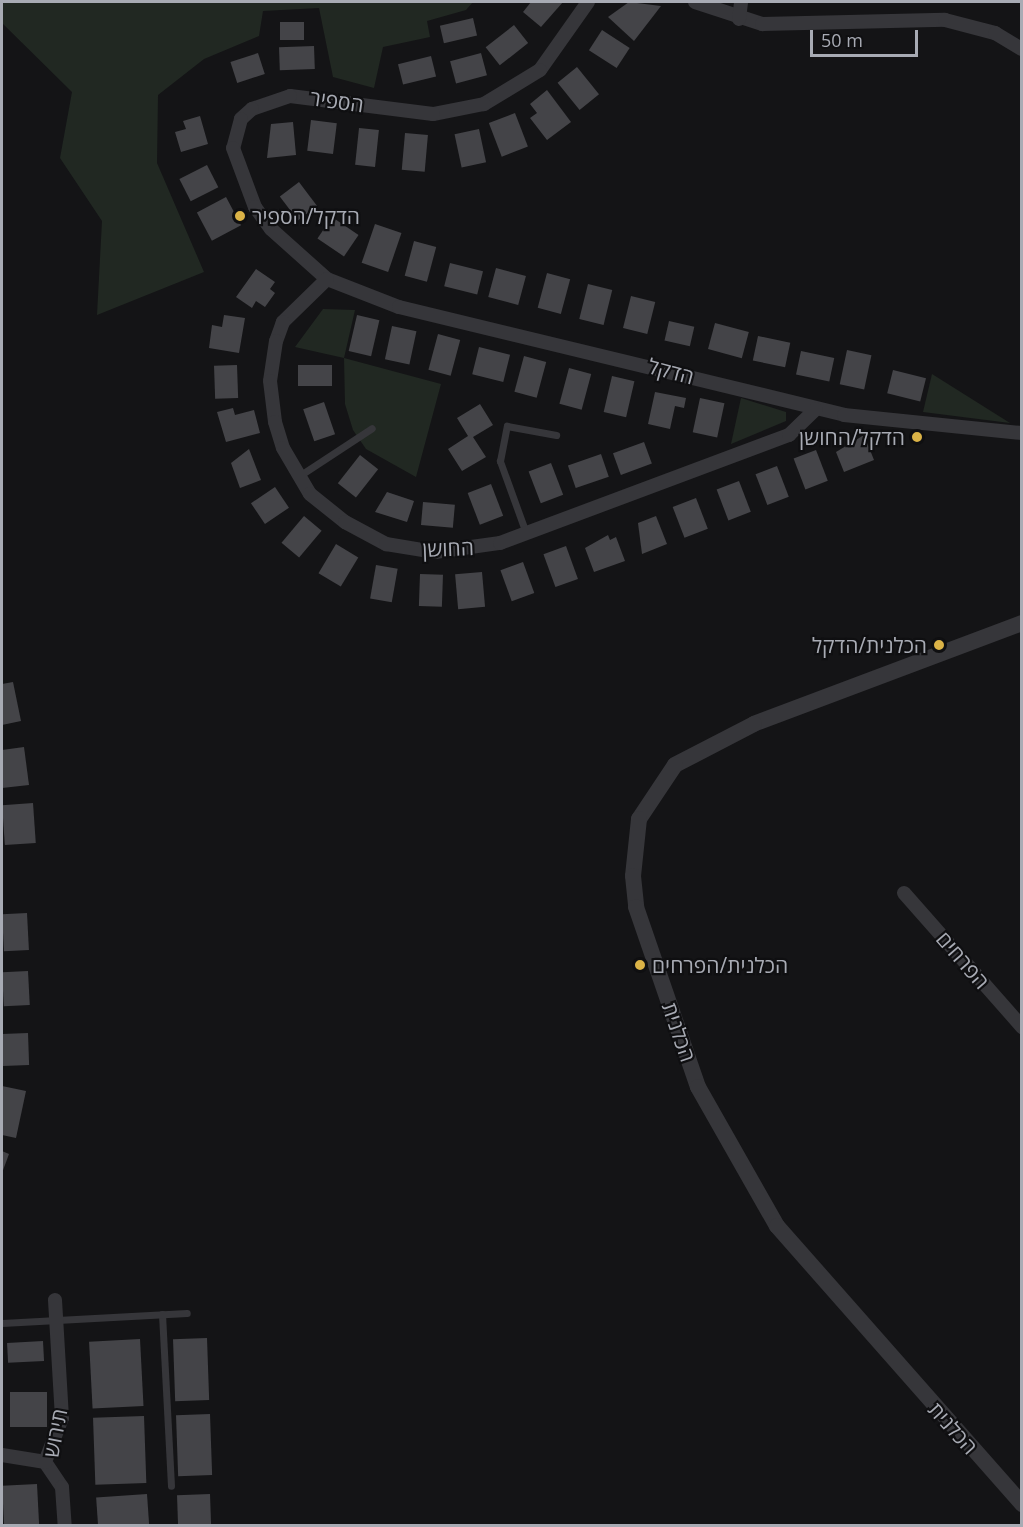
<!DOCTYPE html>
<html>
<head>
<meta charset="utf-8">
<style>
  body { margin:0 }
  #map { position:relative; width:1023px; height:1527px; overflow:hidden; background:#141416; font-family:"Open Sans",Heebo,sans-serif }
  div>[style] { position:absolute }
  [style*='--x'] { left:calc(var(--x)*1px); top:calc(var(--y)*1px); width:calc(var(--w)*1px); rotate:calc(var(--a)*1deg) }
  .green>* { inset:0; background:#212822 }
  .building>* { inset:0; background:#444448; transform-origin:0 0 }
  .service>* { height:7px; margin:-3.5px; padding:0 3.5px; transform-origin:3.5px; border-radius:3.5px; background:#36363a }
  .minor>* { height:14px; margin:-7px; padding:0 7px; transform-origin:7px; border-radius:7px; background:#36363a }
  .tertiary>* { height:16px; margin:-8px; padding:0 8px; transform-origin:8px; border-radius:8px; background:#36363a }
  .dots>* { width:16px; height:16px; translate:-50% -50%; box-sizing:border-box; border:3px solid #0f0f11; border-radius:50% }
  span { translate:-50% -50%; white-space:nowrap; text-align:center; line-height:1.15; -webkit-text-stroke:4.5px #0f0f11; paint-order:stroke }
  .street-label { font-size:21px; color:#a8abb4 }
  .poi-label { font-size:21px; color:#a8abb4 }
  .left { translate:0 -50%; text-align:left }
  .right { translate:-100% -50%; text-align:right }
  .frame { position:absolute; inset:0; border:3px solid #a8abb4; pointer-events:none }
  .scale { position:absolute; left:810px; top:30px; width:108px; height:27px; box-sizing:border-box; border:3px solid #a8abb4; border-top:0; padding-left:8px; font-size:18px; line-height:21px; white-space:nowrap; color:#a8abb4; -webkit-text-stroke:4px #0f0f11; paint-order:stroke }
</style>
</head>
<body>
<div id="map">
  <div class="green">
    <div style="clip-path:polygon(2px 2px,473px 2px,466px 10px,427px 21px,430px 37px,383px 47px,374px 88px,333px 77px,319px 8px,263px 11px,259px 36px,204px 59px,158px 95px,157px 163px,204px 272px,97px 315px,102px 221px,60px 158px,72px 92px,2px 23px)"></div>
    <div style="clip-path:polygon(323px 309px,355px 310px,344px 358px,441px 384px,416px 477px,366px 449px,353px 430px,345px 404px,344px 358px,295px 347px)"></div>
    <div style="clip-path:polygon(932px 374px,1010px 423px,923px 412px)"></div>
    <div style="clip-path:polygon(741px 398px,786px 412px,786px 421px,731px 444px)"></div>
  </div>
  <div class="building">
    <div style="clip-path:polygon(531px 2px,563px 2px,541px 27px,523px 12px)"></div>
    <div style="clip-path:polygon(629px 2px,661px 6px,634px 41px,608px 17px)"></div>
    <div style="left:473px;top:18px;width:18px;height:34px;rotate:77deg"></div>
    <div style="left:280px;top:22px;width:24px;height:18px"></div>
    <div style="left:514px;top:25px;width:23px;height:36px;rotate:52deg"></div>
    <div style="left:602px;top:30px;width:33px;height:24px;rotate:33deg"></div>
    <div style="left:314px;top:46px;width:23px;height:35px;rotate:88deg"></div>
    <div style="left:258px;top:53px;width:22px;height:29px;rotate:72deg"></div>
    <div style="left:481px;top:53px;width:23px;height:32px;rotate:75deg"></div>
    <div style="left:431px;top:56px;width:21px;height:34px;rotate:76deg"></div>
    <div style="left:577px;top:67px;width:35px;height:25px;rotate:51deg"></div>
    <div style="clip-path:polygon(547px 90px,571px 122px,547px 140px,530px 118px,537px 113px,530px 104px)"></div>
    <div style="left:515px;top:113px;width:36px;height:28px;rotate:69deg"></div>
    <div style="clip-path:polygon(200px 116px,208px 144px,181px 152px,175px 132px,186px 129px,183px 121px)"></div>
    <div style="left:311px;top:120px;width:26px;height:31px;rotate:7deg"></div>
    <div style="clip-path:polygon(293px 122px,296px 155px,267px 158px,271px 124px)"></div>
    <div style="left:359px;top:128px;width:20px;height:37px;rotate:6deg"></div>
    <div style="left:479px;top:129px;width:34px;height:25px;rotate:78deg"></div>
    <div style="left:405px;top:133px;width:23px;height:37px;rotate:5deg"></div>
    <div style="left:207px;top:165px;width:25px;height:31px;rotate:63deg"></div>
    <div style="left:299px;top:182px;width:30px;height:24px;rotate:53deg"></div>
    <div style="left:226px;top:197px;width:32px;height:33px;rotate:62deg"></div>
    <div style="left:332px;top:217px;width:32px;height:26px;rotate:34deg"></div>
    <div style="left:375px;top:224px;width:28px;height:41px;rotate:19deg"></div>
    <div style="left:414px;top:241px;width:23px;height:36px;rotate:15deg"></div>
    <div style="left:450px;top:263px;width:34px;height:24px;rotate:14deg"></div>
    <div style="left:496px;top:268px;width:31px;height:30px;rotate:15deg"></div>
    <div style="clip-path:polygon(256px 269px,275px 282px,270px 289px,275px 293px,265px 307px,256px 301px,252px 308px,236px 297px)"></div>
    <div style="left:547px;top:273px;width:24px;height:36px;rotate:15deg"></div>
    <div style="left:588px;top:284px;width:25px;height:36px;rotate:14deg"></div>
    <div style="left:631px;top:296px;width:25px;height:33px;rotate:14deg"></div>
    <div style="clip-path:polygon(224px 315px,245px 318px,239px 353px,209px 348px,212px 325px,222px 327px)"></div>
    <div style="left:357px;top:315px;width:23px;height:37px;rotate:13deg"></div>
    <div style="left:669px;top:321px;width:26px;height:20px;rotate:13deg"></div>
    <div style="left:715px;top:323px;width:35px;height:27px;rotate:15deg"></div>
    <div style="left:392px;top:326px;width:25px;height:34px;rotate:12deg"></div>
    <div style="left:438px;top:334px;width:23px;height:37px;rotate:15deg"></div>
    <div style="left:758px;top:336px;width:33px;height:25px;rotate:12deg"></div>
    <div style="left:479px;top:347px;width:32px;height:28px;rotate:14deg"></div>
    <div style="left:847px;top:350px;width:25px;height:35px;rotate:12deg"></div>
    <div style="left:801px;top:351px;width:34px;height:24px;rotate:12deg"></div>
    <div style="left:524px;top:356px;width:23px;height:37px;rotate:15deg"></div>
    <div style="left:237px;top:365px;width:33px;height:23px;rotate:88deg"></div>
    <div style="left:298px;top:365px;width:34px;height:21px"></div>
    <div style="left:569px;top:368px;width:23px;height:37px;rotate:15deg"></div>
    <div style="left:893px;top:370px;width:34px;height:24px;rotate:14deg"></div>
    <div style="left:612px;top:376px;width:23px;height:37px;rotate:13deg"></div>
    <div style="clip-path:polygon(655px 392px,686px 398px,684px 408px,675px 406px,670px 429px,648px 424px)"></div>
    <div style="left:700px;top:398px;width:25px;height:35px;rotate:12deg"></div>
    <div style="left:324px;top:402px;width:34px;height:22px;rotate:71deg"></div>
    <div style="clip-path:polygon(480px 404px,493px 425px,473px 437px,486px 457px,462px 471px,448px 449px,468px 436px,457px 418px)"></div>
    <div style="clip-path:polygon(233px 408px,235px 415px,254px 410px,260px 433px,226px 442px,217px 412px)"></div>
    <div style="clip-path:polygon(864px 435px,874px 460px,844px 472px,836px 452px)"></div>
    <div style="left:644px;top:442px;width:23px;height:33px;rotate:70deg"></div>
    <div style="clip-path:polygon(249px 449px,261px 480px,240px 488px,231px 463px)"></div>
    <div style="left:816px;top:450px;width:33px;height:24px;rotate:69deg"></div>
    <div style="left:601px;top:454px;width:24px;height:35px;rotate:71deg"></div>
    <div style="left:360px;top:455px;width:23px;height:36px;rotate:38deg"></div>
    <div style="left:551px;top:463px;width:34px;height:24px;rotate:69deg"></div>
    <div style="left:777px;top:466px;width:33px;height:23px;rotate:69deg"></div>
    <div style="left:739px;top:481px;width:33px;height:24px;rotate:69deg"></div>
    <div style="left:491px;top:484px;width:34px;height:25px;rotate:69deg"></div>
    <div style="left:275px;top:487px;width:25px;height:29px;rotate:56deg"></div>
    <div style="clip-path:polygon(387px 492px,414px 501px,407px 522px,375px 512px)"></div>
    <div style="left:696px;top:498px;width:33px;height:25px;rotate:69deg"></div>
    <div style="left:423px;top:502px;width:32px;height:23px;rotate:5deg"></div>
    <div style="left:304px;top:516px;width:23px;height:35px;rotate:40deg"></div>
    <div style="clip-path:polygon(656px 516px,667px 544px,642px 554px,638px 523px)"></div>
    <div style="clip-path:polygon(608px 535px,610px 540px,616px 537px,625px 561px,594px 572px,585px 548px)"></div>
    <div style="left:336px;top:544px;width:26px;height:34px;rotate:31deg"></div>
    <div style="left:566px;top:546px;width:35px;height:24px;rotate:70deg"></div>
    <div style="left:523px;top:562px;width:33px;height:24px;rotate:70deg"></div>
    <div style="left:376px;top:565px;width:22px;height:34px;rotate:10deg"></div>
    <div style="left:482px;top:572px;width:35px;height:27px;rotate:85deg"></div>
    <div style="left:420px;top:574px;width:23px;height:32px;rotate:2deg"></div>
    <div style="clip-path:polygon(13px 682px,21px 721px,2px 725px,2px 684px)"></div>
    <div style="clip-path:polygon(24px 747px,29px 785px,2px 788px,2px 750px)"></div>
    <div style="left:33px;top:803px;width:40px;height:31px;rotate:86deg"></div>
    <div style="left:27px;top:913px;width:37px;height:25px;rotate:87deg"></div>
    <div style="left:28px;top:971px;width:34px;height:26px;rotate:87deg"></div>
    <div style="left:28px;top:1033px;width:32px;height:26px;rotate:88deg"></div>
    <div style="clip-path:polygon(2px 1086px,26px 1091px,16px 1138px,2px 1135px)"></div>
    <div style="clip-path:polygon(2px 1151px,9px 1154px,2px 1173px)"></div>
    <div style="left:207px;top:1338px;width:62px;height:34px;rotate:88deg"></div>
    <div style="left:140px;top:1339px;width:67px;height:51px;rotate:87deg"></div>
    <div style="left:43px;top:1341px;width:20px;height:36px;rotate:87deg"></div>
    <div style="left:10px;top:1392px;width:37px;height:35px"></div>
    <div style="left:210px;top:1414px;width:61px;height:34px;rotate:88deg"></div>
    <div style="left:144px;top:1416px;width:67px;height:51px;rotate:88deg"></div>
    <div style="left:37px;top:1484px;width:42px;height:35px;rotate:87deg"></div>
    <div style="left:147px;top:1494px;width:32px;height:51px;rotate:86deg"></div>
    <div style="left:210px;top:1494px;width:32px;height:33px;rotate:88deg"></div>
  </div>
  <div class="service">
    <div style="--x:299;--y:476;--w:87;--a:-33.3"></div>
    <div style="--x:526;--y:533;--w:77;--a:-109.9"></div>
    <div style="--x:500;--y:461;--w:36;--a:-79"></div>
    <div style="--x:507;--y:426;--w:50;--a:10.4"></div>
    <div style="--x:162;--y:1314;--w:172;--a:87"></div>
    <div style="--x:2;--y:1323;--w:185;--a:-3.1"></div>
  </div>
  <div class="minor">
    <div style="--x:588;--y:2;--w:83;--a:125.2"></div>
    <div style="--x:540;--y:70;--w:66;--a:148.7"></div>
    <div style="--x:484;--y:104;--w:52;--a:168.9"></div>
    <div style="--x:433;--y:114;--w:144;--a:-172.8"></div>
    <div style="--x:290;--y:96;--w:40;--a:161.1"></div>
    <div style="--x:252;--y:109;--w:15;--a:138"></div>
    <div style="--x:241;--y:119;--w:30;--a:105"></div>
    <div style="--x:233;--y:148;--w:63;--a:69.6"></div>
    <div style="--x:255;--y:207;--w:27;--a:54"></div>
    <div style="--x:271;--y:229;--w:75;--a:41.8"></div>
    <div style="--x:327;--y:279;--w:77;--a:21.3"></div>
    <div style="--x:399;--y:307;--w:458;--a:13.6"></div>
    <div style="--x:844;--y:415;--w:179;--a:5.8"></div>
    <div style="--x:695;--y:2;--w:71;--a:18.2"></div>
    <div style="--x:762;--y:24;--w:183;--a:-1.3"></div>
    <div style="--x:945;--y:20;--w:52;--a:14.6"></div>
    <div style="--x:995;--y:33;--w:31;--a:31"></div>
    <div style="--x:739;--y:19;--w:17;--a:-83"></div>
    <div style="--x:327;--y:279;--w:62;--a:135.7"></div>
    <div style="--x:283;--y:322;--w:20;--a:110"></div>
    <div style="--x:276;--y:341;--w:40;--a:98.5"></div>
    <div style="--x:270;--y:381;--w:41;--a:83"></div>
    <div style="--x:275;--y:422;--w:27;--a:73"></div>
    <div style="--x:283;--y:448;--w:53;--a:59.6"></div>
    <div style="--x:310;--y:494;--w:45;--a:38.7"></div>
    <div style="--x:345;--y:522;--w:47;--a:28.2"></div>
    <div style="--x:386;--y:544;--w:50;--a:9.3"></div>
    <div style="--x:435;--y:552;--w:66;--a:-7.9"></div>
    <div style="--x:500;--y:543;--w:309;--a:-20.5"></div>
    <div style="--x:789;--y:435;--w:37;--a:-44"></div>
    <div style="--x:904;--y:893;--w:179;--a:48.6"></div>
    <div style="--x:55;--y:1300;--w:118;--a:86.6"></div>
    <div style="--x:62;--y:1418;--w:47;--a:111.1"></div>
    <div style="--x:45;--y:1462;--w:30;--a:56"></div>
    <div style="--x:62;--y:1487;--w:39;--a:86"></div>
    <div style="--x:2;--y:1455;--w:44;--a:9.2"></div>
  </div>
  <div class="tertiary">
    <div style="--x:1022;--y:623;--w:286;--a:159.4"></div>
    <div style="--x:754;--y:724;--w:89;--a:152.6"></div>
    <div style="--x:675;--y:765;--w:65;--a:123.7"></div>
    <div style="--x:639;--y:819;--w:57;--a:96"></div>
    <div style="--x:633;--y:876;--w:31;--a:84"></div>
    <div style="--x:636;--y:907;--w:190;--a:71"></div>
    <div style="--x:698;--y:1087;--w:160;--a:60.4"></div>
    <div style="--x:777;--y:1226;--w:371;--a:48.6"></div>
  </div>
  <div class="dots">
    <div style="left:240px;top:216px;background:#dbb347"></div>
    <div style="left:917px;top:437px;background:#dbb347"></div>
    <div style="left:939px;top:645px;background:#dbb347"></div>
    <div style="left:640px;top:965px;background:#dbb347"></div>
  </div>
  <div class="street-label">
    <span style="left:337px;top:101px;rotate:8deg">הספיר</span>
    <span style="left:671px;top:371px;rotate:15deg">הדקל</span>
    <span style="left:448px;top:548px;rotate:-2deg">החושן</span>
    <span style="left:963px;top:960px;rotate:49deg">הפרחים</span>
    <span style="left:679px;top:1032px;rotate:71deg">הכלנית</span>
    <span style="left:953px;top:1428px;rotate:48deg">הכלנית</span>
    <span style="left:55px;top:1433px;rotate:-79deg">תירוש</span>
  </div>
  <div class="poi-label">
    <span class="left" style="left:252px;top:216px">הדקל/הספיר</span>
    <span class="right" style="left:905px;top:437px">הדקל/החושן</span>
    <span class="right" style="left:927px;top:645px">הכלנית/הדקל</span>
    <span class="left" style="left:652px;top:965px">הכלנית/הפרחים</span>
  </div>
  <div class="frame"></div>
  <div class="scale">50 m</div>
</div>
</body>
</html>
